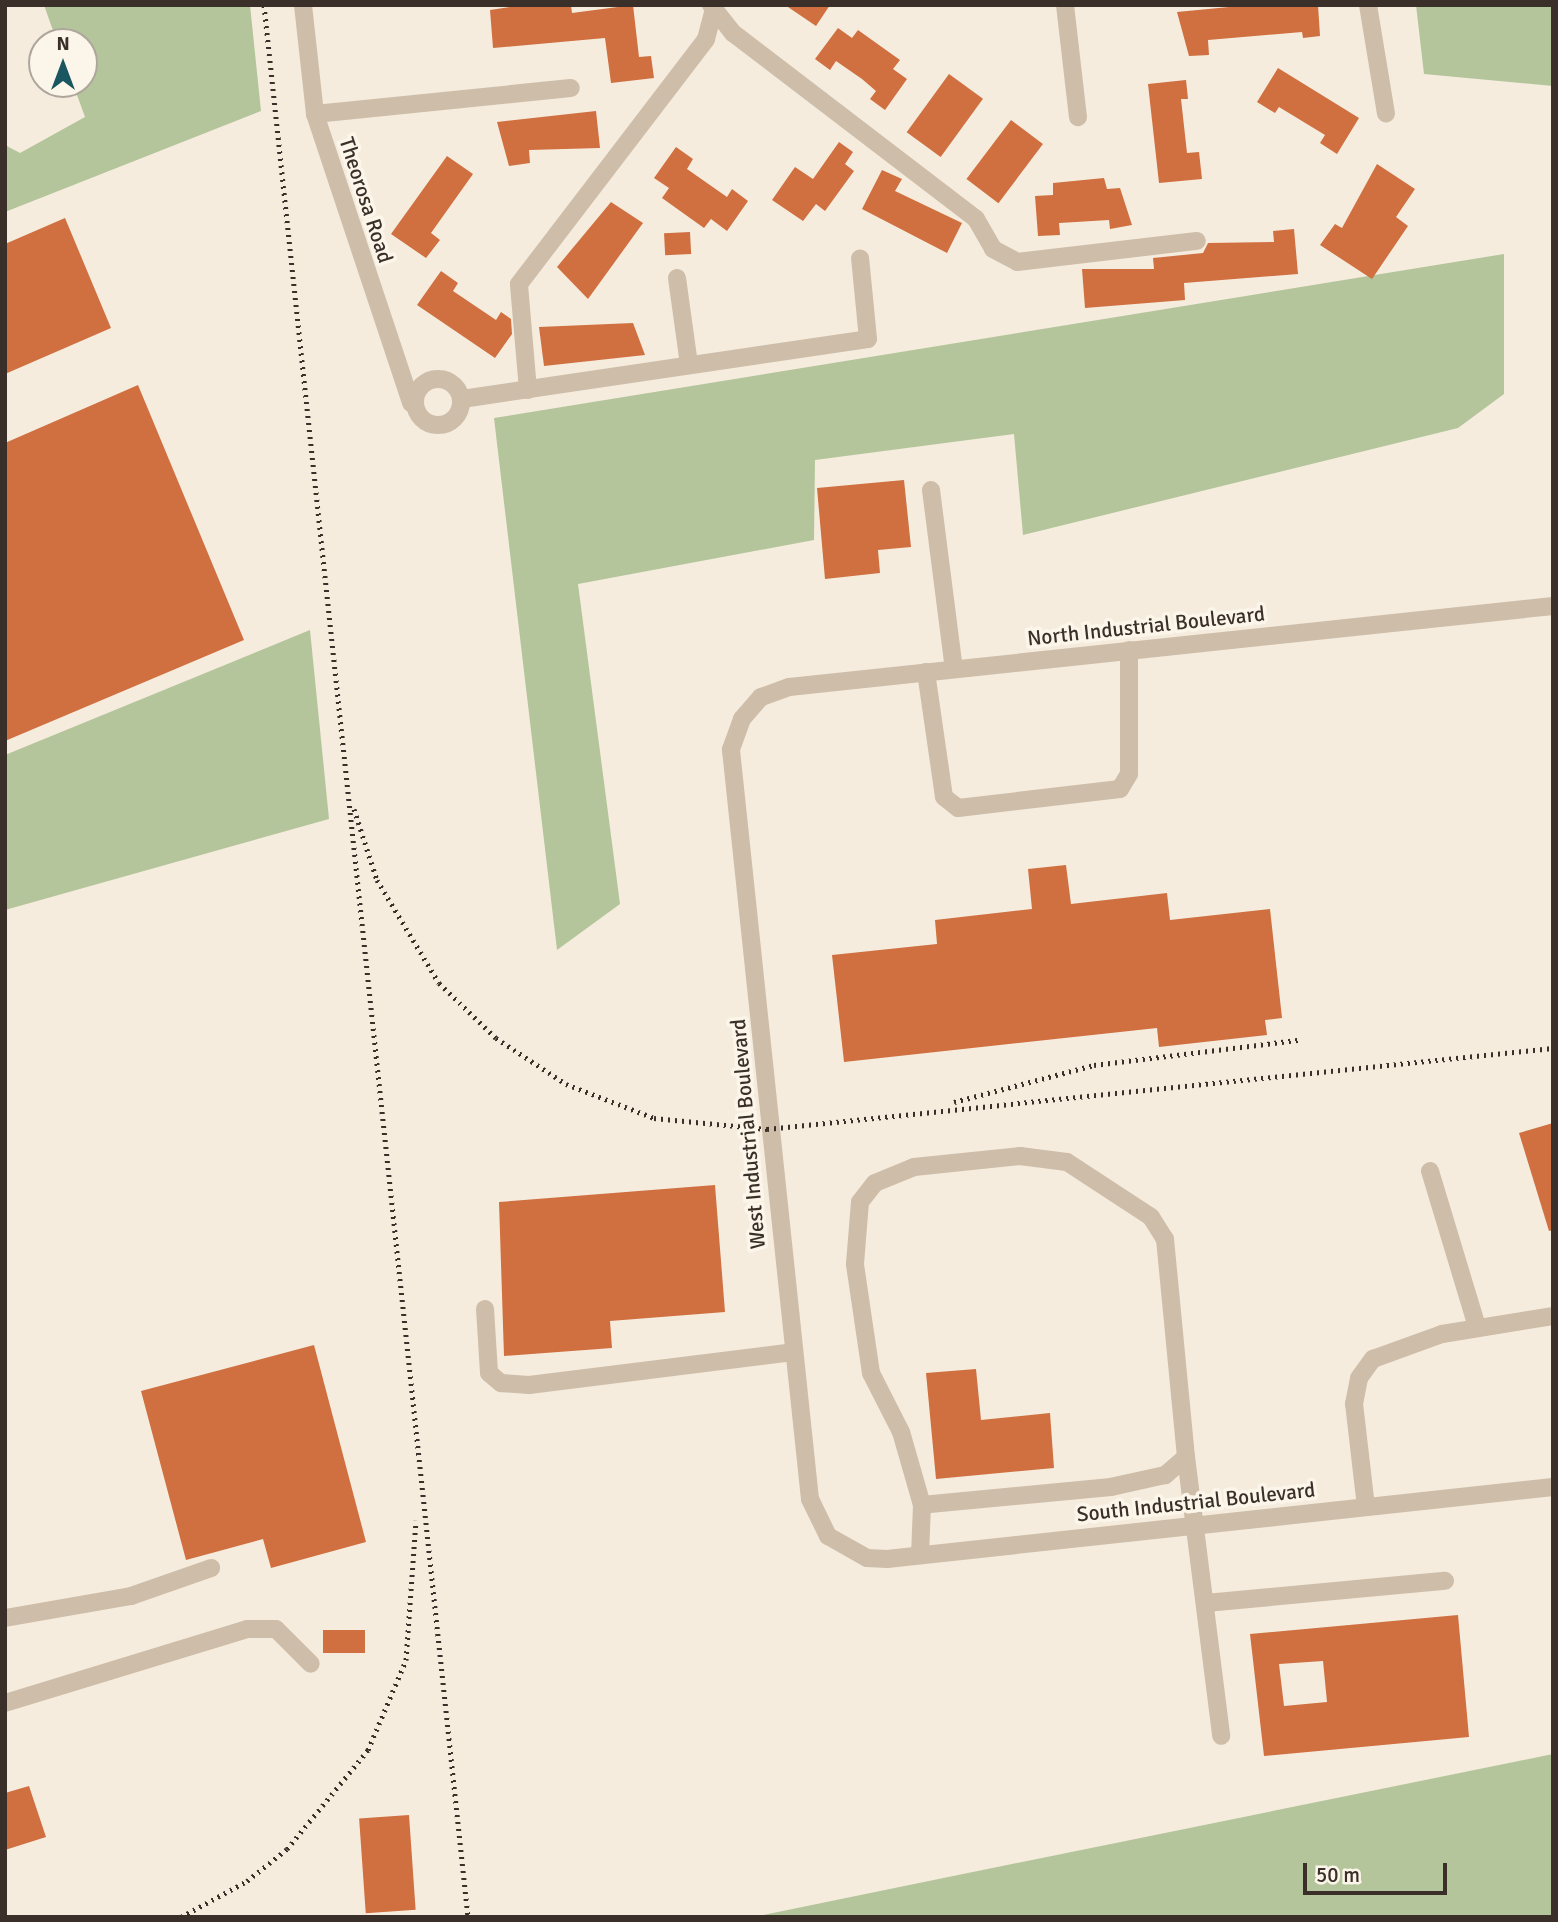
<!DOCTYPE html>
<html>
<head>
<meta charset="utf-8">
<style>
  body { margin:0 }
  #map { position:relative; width:1558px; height:1922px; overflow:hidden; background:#f5ecdd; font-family:Signika,sans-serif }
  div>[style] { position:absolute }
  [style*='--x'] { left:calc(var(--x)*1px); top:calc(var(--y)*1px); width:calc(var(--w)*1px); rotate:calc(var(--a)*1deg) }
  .green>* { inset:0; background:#b4c59b }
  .building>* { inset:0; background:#d06f40; transform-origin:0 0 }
  .minor>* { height:18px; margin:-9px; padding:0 9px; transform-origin:9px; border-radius:9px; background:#cebda8 }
  .minor>.ring { margin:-9px; padding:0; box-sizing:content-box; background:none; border:18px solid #cebda8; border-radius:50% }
  .rail>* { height:5px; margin-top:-2.5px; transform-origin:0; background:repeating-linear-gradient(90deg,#3a3029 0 2px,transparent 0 7px) }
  span { translate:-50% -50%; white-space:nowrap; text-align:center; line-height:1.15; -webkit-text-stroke:7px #fbf5ea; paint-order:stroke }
  .street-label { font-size:21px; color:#3a3029 }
  .frame { position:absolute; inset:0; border:7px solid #3a3029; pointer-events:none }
  .north { position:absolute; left:28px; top:28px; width:70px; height:70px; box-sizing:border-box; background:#fbf5ea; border:2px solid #aea69d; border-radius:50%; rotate:0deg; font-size:19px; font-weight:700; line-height:28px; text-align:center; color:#3a3029 }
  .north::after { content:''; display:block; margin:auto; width:24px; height:32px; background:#1a5660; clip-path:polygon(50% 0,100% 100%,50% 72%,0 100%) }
  .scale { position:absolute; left:1303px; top:1863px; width:144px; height:32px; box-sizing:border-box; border:4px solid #3a3029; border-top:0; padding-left:9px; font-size:21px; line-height:24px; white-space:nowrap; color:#3a3029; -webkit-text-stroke:5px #fbf5ea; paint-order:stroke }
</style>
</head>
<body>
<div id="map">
  <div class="green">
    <div style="clip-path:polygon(44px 5px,250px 5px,261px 111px,5px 212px,5px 145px,20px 153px,85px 117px,73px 84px,84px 84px,84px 42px,57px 42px)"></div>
    <div style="clip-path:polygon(1416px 5px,1553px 5px,1553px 86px,1424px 74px)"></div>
    <div style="clip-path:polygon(1504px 254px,1504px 394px,1458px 428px,1023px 535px,1014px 434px,815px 460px,814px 540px,578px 584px,620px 904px,557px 950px,494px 418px)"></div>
    <div style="clip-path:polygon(310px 630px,329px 819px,5px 910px,5px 755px)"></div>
    <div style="clip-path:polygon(1553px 1754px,1553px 1917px,754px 1917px,919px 1883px)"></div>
  </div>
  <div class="building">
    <div style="clip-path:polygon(522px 5px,571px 5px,572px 13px,633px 5px,639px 57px,651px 56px,654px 78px,611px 83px,605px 38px,493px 48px,490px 10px)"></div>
    <div style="clip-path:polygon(785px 5px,830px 5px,816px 26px)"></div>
    <div style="clip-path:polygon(1250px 5px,1318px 5px,1320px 36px,1303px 38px,1302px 32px,1208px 40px,1209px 55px,1189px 56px,1177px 12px)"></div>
    <div style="clip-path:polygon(838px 28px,852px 38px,858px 30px,900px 60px,893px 69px,907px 79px,885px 110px,870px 99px,876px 91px,862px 79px,836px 61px,830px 70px,815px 59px)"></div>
    <div style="clip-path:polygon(1278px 68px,1359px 118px,1337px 154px,1320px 143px,1325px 135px,1279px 107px,1275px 113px,1257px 102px)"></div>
    <div style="left:949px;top:74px;width:42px;height:72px;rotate:36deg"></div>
    <div style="clip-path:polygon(1186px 80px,1188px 99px,1181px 99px,1187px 153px,1199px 152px,1202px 179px,1159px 183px,1148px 84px)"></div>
    <div style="clip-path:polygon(596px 111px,600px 148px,529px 150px,530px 163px,509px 166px,497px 122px)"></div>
    <div style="left:1011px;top:120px;width:40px;height:74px;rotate:37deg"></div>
    <div style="clip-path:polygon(839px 142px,853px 152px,845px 164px,854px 171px,825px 211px,816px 204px,803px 221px,772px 200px,795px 167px,813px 179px)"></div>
    <div style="clip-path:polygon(676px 147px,693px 159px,687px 169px,727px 197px,732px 189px,748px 201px,727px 231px,711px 219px,704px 228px,662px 198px,669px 188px,654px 178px)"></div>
    <div style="clip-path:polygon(447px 156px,473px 174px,431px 233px,440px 240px,426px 258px,391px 234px)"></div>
    <div style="clip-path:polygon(1377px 164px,1415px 189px,1396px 217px,1408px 226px,1372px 279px,1320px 245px,1335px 224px,1342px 228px)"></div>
    <div style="clip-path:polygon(882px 170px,902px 179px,895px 191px,962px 223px,947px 253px,862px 209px)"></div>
    <div style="clip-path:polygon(1104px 178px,1107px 189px,1120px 188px,1132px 225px,1110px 229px,1109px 220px,1059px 223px,1060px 235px,1038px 236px,1035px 196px,1053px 195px,1053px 183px)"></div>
    <div style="clip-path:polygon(611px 202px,643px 223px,588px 299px,557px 267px)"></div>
    <div style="clip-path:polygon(65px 218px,111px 328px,5px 374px,5px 244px)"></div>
    <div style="clip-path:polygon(1294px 229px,1298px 274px,1184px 283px,1185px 300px,1085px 308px,1082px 269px,1154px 269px,1153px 258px,1203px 253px,1208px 243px,1274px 242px,1273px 231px)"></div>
    <div style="left:690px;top:232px;width:22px;height:26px;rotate:87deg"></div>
    <div style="clip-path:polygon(441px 271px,458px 283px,453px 291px,496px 320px,501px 312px,511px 319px,512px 334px,495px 358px,417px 305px)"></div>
    <div style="clip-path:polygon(633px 323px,645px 355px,544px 366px,539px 327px)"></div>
    <div style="clip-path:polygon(138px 385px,244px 640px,5px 741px,5px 443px)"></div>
    <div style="clip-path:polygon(904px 480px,911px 547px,878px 550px,880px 573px,825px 579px,817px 488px)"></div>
    <div style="clip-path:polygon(1066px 865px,1071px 904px,1167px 893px,1170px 920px,1270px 909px,1282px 1018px,1265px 1020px,1267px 1035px,1159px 1047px,1157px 1028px,844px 1062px,832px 955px,937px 944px,935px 920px,1032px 909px,1028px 869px)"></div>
    <div style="clip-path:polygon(1553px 1123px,1553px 1230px,1549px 1231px,1519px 1133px)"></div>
    <div style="clip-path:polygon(715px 1185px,725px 1312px,610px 1321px,612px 1348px,504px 1356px,499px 1202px)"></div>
    <div style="clip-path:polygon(314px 1345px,366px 1542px,271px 1568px,263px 1539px,186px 1560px,141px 1391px)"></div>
    <div style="clip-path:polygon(976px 1369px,981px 1420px,1050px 1413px,1054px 1468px,936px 1479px,926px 1373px)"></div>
    <div style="clip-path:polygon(evenodd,1458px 1615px,1469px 1737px,1264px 1756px,1250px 1634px,1458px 1615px,1323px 1661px,1327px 1702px,1284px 1706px,1279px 1664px,1323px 1661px)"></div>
    <div style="left:365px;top:1630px;width:23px;height:42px;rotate:90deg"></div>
    <div style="clip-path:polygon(29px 1786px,46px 1837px,5px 1850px,5px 1793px)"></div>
    <div style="left:409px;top:1815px;width:95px;height:50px;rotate:86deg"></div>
  </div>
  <div class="minor">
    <div style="--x:303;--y:5;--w:110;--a:83.7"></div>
    <div style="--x:315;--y:114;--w:305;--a:71.6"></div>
    <div style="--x:711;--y:5;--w:36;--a:52"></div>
    <div style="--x:733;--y:33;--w:306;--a:37.4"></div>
    <div style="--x:976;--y:219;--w:34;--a:60"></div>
    <div style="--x:993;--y:249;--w:27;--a:28"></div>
    <div style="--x:1017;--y:262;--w:181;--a:-6.7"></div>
    <div style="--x:1065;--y:5;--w:113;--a:83.4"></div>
    <div style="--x:1368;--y:5;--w:110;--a:80.6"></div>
    <div style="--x:315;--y:114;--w:257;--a:-5.8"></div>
    <div style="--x:677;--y:278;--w:88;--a:82.1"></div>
    <div class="ring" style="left:415px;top:379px;width:28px;height:28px"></div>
    <div style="--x:528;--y:390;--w:106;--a:-94.9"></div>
    <div style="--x:519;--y:284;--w:308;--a:-52.6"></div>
    <div style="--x:706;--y:39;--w:35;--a:-75"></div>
    <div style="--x:462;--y:399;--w:410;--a:-8.4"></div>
    <div style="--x:868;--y:339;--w:81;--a:-95.6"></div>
    <div style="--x:931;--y:490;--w:180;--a:82.7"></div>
    <div style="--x:1553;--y:606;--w:768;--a:173.95"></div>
    <div style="--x:789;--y:687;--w:30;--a:160"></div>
    <div style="--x:761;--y:697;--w:29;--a:131"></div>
    <div style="--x:742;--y:719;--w:33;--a:110"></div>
    <div style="--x:731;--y:750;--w:753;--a:83.98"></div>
    <div style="--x:810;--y:1499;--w:41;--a:64.1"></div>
    <div style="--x:828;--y:1536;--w:45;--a:29.4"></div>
    <div style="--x:867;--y:1558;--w:20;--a:3"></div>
    <div style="--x:887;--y:1559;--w:670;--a:-6.17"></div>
    <div style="--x:926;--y:672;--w:126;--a:81.8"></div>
    <div style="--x:944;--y:797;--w:18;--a:38"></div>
    <div style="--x:958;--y:808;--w:163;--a:-6.7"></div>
    <div style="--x:1120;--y:789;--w:17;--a:-59"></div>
    <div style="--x:1129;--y:774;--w:124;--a:-90"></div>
    <div style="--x:1020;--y:1156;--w:47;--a:7.3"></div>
    <div style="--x:1067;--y:1162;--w:100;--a:33.2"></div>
    <div style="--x:1151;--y:1217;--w:26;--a:58"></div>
    <div style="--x:1165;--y:1239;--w:219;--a:84.5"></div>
    <div style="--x:1186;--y:1457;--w:28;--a:139"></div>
    <div style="--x:1165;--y:1475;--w:55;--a:167.5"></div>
    <div style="--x:1111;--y:1487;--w:190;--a:174.6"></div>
    <div style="--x:922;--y:1505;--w:76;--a:-106"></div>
    <div style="--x:901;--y:1432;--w:66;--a:-117"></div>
    <div style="--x:871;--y:1373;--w:110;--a:-98.4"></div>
    <div style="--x:855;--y:1264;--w:62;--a:-85.4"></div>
    <div style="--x:860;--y:1202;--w:24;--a:-52"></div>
    <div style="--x:875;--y:1183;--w:42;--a:-22.3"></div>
    <div style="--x:914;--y:1167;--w:107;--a:-5.9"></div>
    <div style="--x:1430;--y:1171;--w:163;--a:73.2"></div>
    <div style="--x:485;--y:1309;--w:64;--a:86.4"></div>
    <div style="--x:489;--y:1373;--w:16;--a:40"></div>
    <div style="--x:501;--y:1383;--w:28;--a:4"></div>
    <div style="--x:529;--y:1385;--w:266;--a:-7.1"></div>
    <div style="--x:1186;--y:1457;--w:281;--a:82.8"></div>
    <div style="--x:1366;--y:1507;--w:104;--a:-96.6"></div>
    <div style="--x:1354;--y:1404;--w:26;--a:-79"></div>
    <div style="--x:1359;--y:1378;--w:24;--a:-54"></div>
    <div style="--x:1373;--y:1359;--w:73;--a:-19.9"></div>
    <div style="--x:1442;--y:1334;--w:112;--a:-9.2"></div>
    <div style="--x:920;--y:1555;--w:50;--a:-87.7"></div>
    <div style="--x:1206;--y:1603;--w:240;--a:-5.3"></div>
    <div style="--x:5;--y:1618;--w:128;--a:-9.9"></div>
    <div style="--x:131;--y:1596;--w:85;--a:-19.3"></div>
    <div style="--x:5;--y:1703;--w:253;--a:-17"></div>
    <div style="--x:247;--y:1629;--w:29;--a:0"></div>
    <div style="--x:276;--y:1629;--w:49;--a:45"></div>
  </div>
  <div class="rail">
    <div style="--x:264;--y:5;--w:1923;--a:83.91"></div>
    <div style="--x:354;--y:809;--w:75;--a:72.1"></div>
    <div style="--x:377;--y:880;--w:120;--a:59"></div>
    <div style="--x:439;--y:983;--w:79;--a:44"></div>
    <div style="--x:496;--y:1038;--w:84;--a:33.3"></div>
    <div style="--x:566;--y:1084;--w:94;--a:21.1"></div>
    <div style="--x:654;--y:1118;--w:114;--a:5.6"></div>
    <div style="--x:767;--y:1129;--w:790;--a:-5.88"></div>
    <div style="--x:954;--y:1102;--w:145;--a:-14.8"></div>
    <div style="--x:1094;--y:1065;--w:207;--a:-7"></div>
    <div style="--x:181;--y:1917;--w:75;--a:-28.6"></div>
    <div style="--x:247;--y:1881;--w:51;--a:-38.7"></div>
    <div style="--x:287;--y:1849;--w:128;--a:-50.7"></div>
    <div style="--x:368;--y:1750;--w:98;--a:-67.1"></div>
    <div style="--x:406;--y:1660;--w:140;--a:-85.9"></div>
  </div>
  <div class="street-label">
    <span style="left:366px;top:200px;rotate:72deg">Theorosa Road</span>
    <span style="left:1146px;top:626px;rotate:-6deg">North Industrial Boulevard</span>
    <span style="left:748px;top:1134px;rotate:-95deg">West Industrial Boulevard</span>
    <span style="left:1196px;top:1502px;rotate:-6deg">South Industrial Boulevard</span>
  </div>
  <div class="frame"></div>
  <div class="north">N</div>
  <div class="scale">50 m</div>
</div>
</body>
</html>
